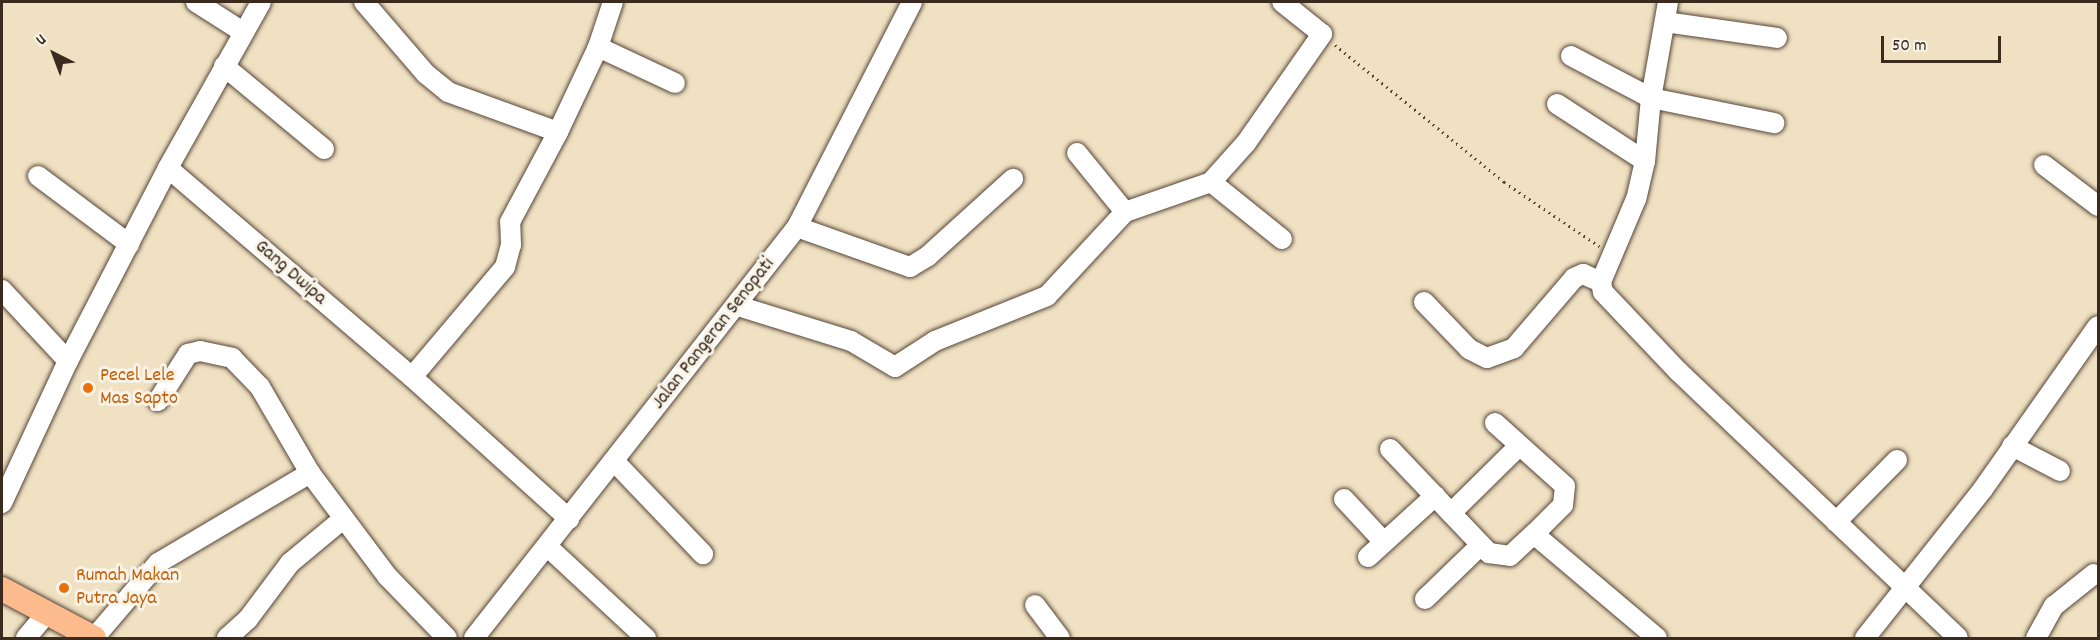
<!DOCTYPE html>
<html>
<head>
<meta charset="utf-8">
<style>
  body { margin:0 }
  #map { position:relative; width:2100px; height:640px; overflow:hidden; background:#f0e1c3; font-family:Dekko,sans-serif }
  div>[style] { position:absolute }
  [style*='--x'] { left:calc(var(--x)*1px); top:calc(var(--y)*1px); width:calc(var(--w)*1px); rotate:calc(var(--a)*1deg) }
  .path>* { height:3px; margin-top:-1.5px; transform-origin:0; background:repeating-linear-gradient(90deg,#564537 0 1.5px,transparent 0 6px) }
  .roads { filter:drop-shadow(0 0 2px #564537) drop-shadow(0 0 2px #564537) }
  .minor>* { height:20px; margin:-10px; padding:0 10px; transform-origin:10px; border-radius:10px; background:#fff }
  .major>* { height:24px; margin:-12px; padding:0 12px; transform-origin:12px; border-radius:12px; background:#fbbb8c }
  .dots>* { width:16px; height:16px; translate:-50% -50%; box-sizing:border-box; border:3px solid #f7f3e8; border-radius:50% }
  span { translate:-50% -50%; white-space:nowrap; text-align:center; line-height:1.15; -webkit-text-stroke:6px #f7f3e8; paint-order:stroke }
  .street-label { font-size:20px; color:#3b2a1e }
  .food-label { font-size:20px; color:#c56008 }
  .left { translate:0 -50%; text-align:left }
  .frame { position:absolute; inset:0; border:3px solid #3b2a1e; pointer-events:none }
  .north { position:absolute; left:24px; top:24px; width:60px; height:60px; -webkit-text-stroke:4px #f7f3e8; paint-order:stroke; rotate:318deg; font-size:16px; font-weight:700; line-height:24px; text-align:center; color:#3b2a1e }
  .north::after { content:''; display:block; margin:auto; width:21px; height:27px; background:#3b2a1e; clip-path:polygon(50% 0,100% 100%,50% 72%,0 100%) }
  .scale { position:absolute; left:1881px; top:36px; width:120px; height:27px; box-sizing:border-box; border:3px solid #3b2a1e; border-top:0; padding-left:8px; font-size:18px; line-height:21px; white-space:nowrap; color:#3b2a1e; -webkit-text-stroke:4px #f7f3e8; paint-order:stroke }
</style>
</head>
<body>
<div id="map">
  <div class="path">
    <div style="--x:1335;--y:45;--w:218;--a:39"></div>
    <div style="--x:1504;--y:182;--w:115;--a:34"></div>
  </div>
  <div class="roads">
    <div class="minor">
      <div style="--x:196;--y:2;--w:56;--a:32.6"></div>
      <div style="--x:364;--y:2;--w:95;--a:49.3"></div>
      <div style="--x:426;--y:74;--w:28;--a:39"></div>
      <div style="--x:448;--y:92;--w:117;--a:20"></div>
      <div style="--x:1668;--y:2;--w:97;--a:100"></div>
      <div style="--x:1651;--y:98;--w:126;--a:11.5"></div>
      <div style="--x:1665;--y:22;--w:113;--a:8.1"></div>
      <div style="--x:598;--y:47;--w:85;--a:25.1"></div>
      <div style="--x:1571;--y:56;--w:90;--a:27.7"></div>
      <div style="--x:1651;--y:98;--w:63;--a:95.4"></div>
      <div style="--x:1645;--y:161;--w:39;--a:103"></div>
      <div style="--x:1636;--y:199;--w:90;--a:112.9"></div>
      <div style="--x:1601;--y:282;--w:10;--a:79"></div>
      <div style="--x:1603;--y:292;--w:110;--a:46.5"></div>
      <div style="--x:1679;--y:372;--w:385;--a:43.6"></div>
      <div style="--x:224;--y:66;--w:130;--a:39.7"></div>
      <div style="--x:1557;--y:104;--w:105;--a:32.9"></div>
      <div style="--x:2044;--y:165;--w:68;--a:37.2"></div>
      <div style="--x:168;--y:168;--w:321;--a:40.6"></div>
      <div style="--x:412;--y:377;--w:212;--a:42.1"></div>
      <div style="--x:38;--y:176;--w:114;--a:36.8"></div>
      <div style="--x:1211;--y:182;--w:52;--a:-48.1"></div>
      <div style="--x:1246;--y:143;--w:133;--a:-55.1"></div>
      <div style="--x:1322;--y:34;--w:51;--a:-141.3"></div>
      <div style="--x:1125;--y:212;--w:91;--a:-19.2"></div>
      <div style="--x:1211;--y:182;--w:91;--a:38.8"></div>
      <div style="--x:797;--y:227;--w:120;--a:19.5"></div>
      <div style="--x:910;--y:267;--w:21;--a:-31"></div>
      <div style="--x:928;--y:256;--w:115;--a:-42.2"></div>
      <div style="--x:2;--y:290;--w:97;--a:47.1"></div>
      <div style="--x:1424;--y:302;--w:65;--a:46.2"></div>
      <div style="--x:1469;--y:349;--w:20;--a:27"></div>
      <div style="--x:1487;--y:358;--w:29;--a:-20"></div>
      <div style="--x:1514;--y:348;--w:92;--a:-49.4"></div>
      <div style="--x:1574;--y:278;--w:10;--a:-24"></div>
      <div style="--x:1583;--y:274;--w:20;--a:24"></div>
      <div style="--x:738;--y:306;--w:118;--a:17.2"></div>
      <div style="--x:851;--y:341;--w:51;--a:30.6"></div>
      <div style="--x:895;--y:367;--w:48;--a:-33"></div>
      <div style="--x:935;--y:341;--w:121;--a:-21.9"></div>
      <div style="--x:1047;--y:296;--w:115;--a:-47.1"></div>
      <div style="--x:1125;--y:212;--w:76;--a:-129.1"></div>
      <div style="--x:412;--y:377;--w:144;--a:-49.8"></div>
      <div style="--x:505;--y:267;--w:23;--a:-75"></div>
      <div style="--x:511;--y:245;--w:23;--a:-92"></div>
      <div style="--x:510;--y:222;--w:102;--a:-61.9"></div>
      <div style="--x:558;--y:132;--w:94;--a:-64.8"></div>
      <div style="--x:598;--y:47;--w:47;--a:-71.6"></div>
      <div style="--x:158;--y:401;--w:56;--a:-57.4"></div>
      <div style="--x:188;--y:354;--w:12;--a:-14"></div>
      <div style="--x:200;--y:351;--w:33;--a:12"></div>
      <div style="--x:232;--y:358;--w:40;--a:46"></div>
      <div style="--x:260;--y:387;--w:99;--a:59.8"></div>
      <div style="--x:310;--y:473;--w:129;--a:53.2"></div>
      <div style="--x:387;--y:576;--w:86;--a:45.9"></div>
      <div style="--x:1495;--y:423;--w:94;--a:42"></div>
      <div style="--x:1565;--y:486;--w:19;--a:96"></div>
      <div style="--x:1563;--y:505;--w:41;--a:135"></div>
      <div style="--x:2012;--y:446;--w:54;--a:27.5"></div>
      <div style="--x:1390;--y:449;--w:144;--a:46.4"></div>
      <div style="--x:1489;--y:553;--w:21;--a:8"></div>
      <div style="--x:1510;--y:556;--w:33;--a:-43"></div>
      <div style="--x:1534;--y:534;--w:161;--a:40.2"></div>
      <div style="--x:614;--y:461;--w:129;--a:46.3"></div>
      <div style="--x:1344;--y:499;--w:59;--a:47.1"></div>
      <div style="--x:2;--y:503;--w:157;--a:-65.1"></div>
      <div style="--x:68;--y:361;--w:217;--a:-62.6"></div>
      <div style="--x:168;--y:168;--w:190;--a:-60.7"></div>
      <div style="--x:1451;--y:513;--w:95;--a:-44.6"></div>
      <div style="--x:1836;--y:522;--w:87;--a:-45.5"></div>
      <div style="--x:548;--y:547;--w:134;--a:42.9"></div>
      <div style="--x:1368;--y:557;--w:91;--a:-42.3"></div>
      <div style="--x:1425;--y:599;--w:78;--a:-44"></div>
      <div style="--x:1035;--y:605;--w:41;--a:52.9"></div>
      <div style="--x:26;--y:638;--w:33;--a:-50"></div>
      <div style="--x:94;--y:638;--w:99;--a:-49.5"></div>
      <div style="--x:158;--y:563;--w:177;--a:-30.6"></div>
      <div style="--x:227;--y:638;--w:28;--a:-42"></div>
      <div style="--x:248;--y:619;--w:70;--a:-53.1"></div>
      <div style="--x:290;--y:563;--w:69;--a:-39.7"></div>
      <div style="--x:474;--y:638;--w:523;--a:-51.84"></div>
      <div style="--x:797;--y:227;--w:253;--a:-62.9"></div>
      <div style="--x:1865;--y:638;--w:190;--a:-51.6"></div>
      <div style="--x:1983;--y:489;--w:199;--a:-54.8"></div>
      <div style="--x:2036;--y:638;--w:37;--a:-61"></div>
      <div style="--x:2054;--y:606;--w:51;--a:-38.7"></div>
    </div>
    <div class="major">
      <div style="--x:2;--y:589;--w:104;--a:28"></div>
    </div>
  </div>
  <div class="dots">
    <div style="left:88px;top:388px;background:#e8710a"></div>
    <div style="left:64px;top:588px;background:#e8710a"></div>
  </div>
  <div class="street-label">
    <span style="left:290px;top:273px;rotate:41deg">Gang Dwipa</span>
    <span style="left:714px;top:334px;rotate:-52deg">Jalan Pangeran Senopati</span>
  </div>
  <div class="food-label">
    <span class="left" style="left:100px;top:388px">Pecel Lele<br>Mas Sapto</span>
    <span class="left" style="left:76px;top:588px">Rumah Makan<br>Putra Jaya</span>
  </div>
  <div class="frame"></div>
  <div class="north">U</div>
  <div class="scale">50 m</div>
</div>
</body>
</html>
